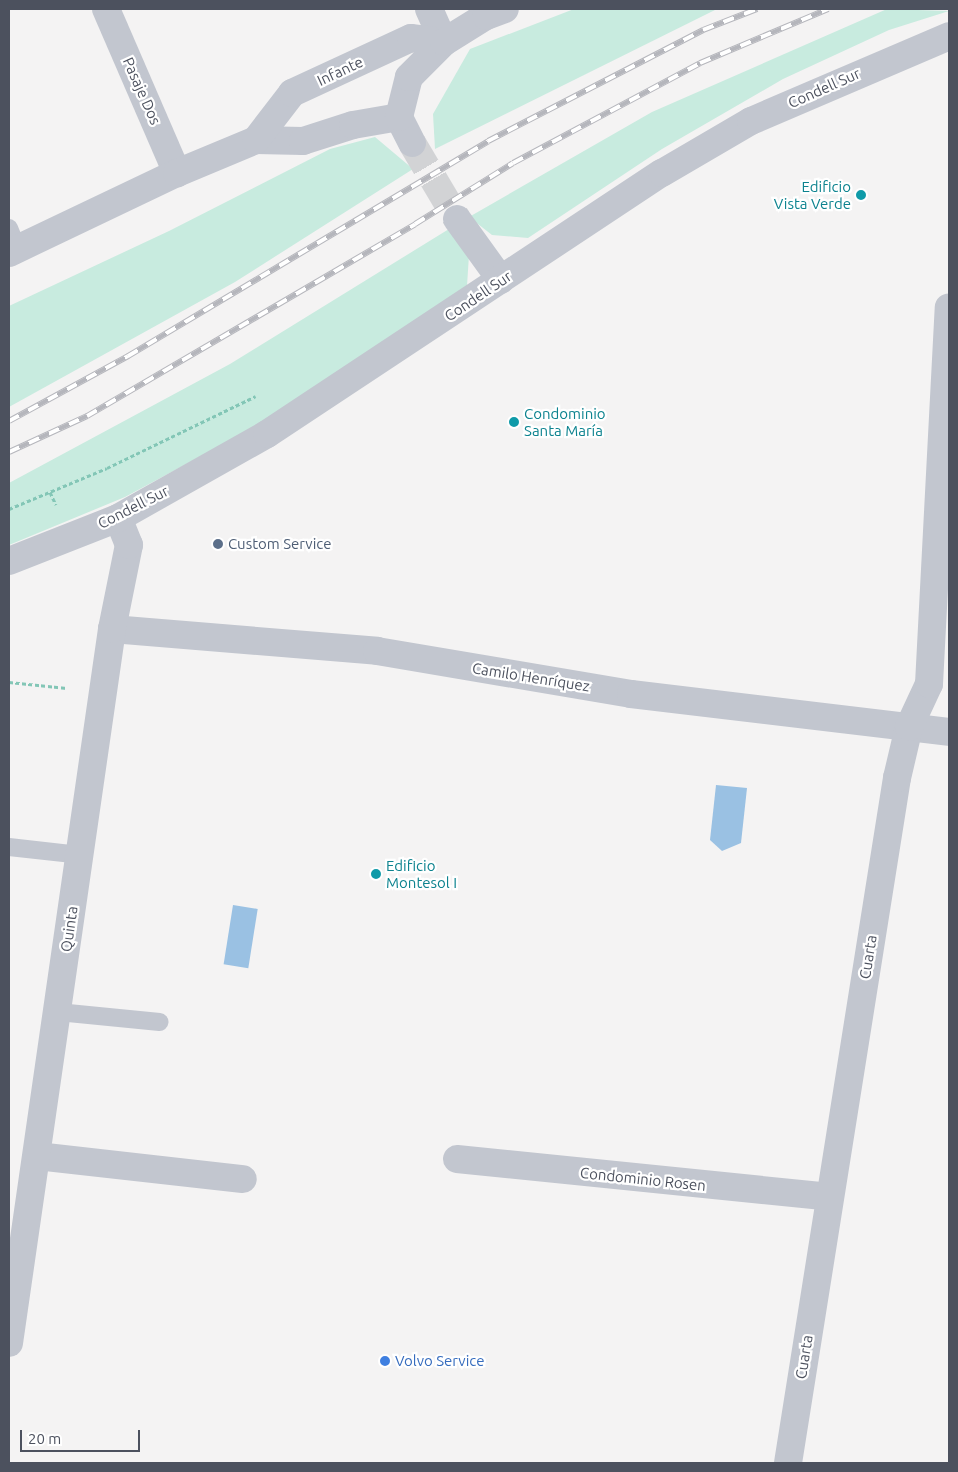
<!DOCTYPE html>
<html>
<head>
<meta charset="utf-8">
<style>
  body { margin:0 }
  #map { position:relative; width:958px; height:1472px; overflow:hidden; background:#f4f3f3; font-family:Ubuntu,sans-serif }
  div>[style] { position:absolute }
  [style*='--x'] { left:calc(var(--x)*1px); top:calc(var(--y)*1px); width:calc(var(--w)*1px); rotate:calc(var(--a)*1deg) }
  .green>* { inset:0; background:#c8ebdf }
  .water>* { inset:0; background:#9ac1e3; transform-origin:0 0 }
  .tertiary-tunnel>* { height:28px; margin-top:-14px; transform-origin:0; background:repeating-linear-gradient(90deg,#d2d3d5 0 28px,transparent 0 42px) }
  .path>* { height:3px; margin-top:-1.5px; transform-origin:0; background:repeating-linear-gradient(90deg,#83c6b6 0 4px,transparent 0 6.5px) }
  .service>* { height:18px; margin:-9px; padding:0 9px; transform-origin:9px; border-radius:9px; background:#c2c6cf }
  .minor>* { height:28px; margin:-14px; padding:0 14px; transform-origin:14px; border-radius:14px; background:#c2c6cf }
  .tertiary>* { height:28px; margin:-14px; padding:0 14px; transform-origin:14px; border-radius:14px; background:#c2c6cf }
  .rail>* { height:5.5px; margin-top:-2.75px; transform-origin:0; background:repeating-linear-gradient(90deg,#fff 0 11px,#b5b6bc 0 22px); box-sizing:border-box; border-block:1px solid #b5b6bc }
  .dots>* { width:14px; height:14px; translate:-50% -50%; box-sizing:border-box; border:2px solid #fff; border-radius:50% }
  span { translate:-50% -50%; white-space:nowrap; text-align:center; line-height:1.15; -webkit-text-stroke:4.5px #fff; paint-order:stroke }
  .street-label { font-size:15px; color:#4c515e }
  .culture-label { font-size:15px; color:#0d838f }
  .right { translate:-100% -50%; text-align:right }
  .left { translate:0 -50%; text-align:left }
  .service-label { font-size:15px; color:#4e5e75 }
  .shop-label { font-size:15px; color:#366cbe }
  .frame { position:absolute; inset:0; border:10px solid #4c515e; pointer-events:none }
  .scale { position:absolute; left:20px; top:1430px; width:120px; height:22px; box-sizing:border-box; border:2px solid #4c515e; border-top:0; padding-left:6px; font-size:15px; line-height:18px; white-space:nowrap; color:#4c515e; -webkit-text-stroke:4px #fff; paint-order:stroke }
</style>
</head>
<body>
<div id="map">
  <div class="green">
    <div style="clip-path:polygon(574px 9px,717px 9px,435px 149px,433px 114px,470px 49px)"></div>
    <div style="clip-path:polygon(887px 9px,949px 11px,889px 30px,783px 79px,662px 149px,528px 238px,492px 235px,469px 217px,652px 112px)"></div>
    <div style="clip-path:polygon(375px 137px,413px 169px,235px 282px,9px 407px,9px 306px,169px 231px,330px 149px)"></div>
    <div style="clip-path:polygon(449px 229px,469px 255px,467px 286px,259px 425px,125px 497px,9px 545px,9px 483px,230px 364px)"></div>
  </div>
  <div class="water">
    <div style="clip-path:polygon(716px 785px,747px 788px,741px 843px,722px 851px,710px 840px)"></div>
    <div style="left:233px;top:905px;width:25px;height:60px;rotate:9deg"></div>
  </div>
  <div class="tertiary-tunnel">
    <div style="--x:412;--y:143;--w:88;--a:59.4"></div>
  </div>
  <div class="path">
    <div style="--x:50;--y:492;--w:14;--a:65"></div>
    <div style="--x:9;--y:509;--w:106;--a:-22.7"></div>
    <div style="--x:107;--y:468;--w:165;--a:-25.8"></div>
    <div style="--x:9;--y:682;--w:58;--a:5.9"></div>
  </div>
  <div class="service">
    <div style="--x:9;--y:228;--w:22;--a:68"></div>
    <div style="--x:9;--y:847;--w:71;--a:6.4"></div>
    <div style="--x:58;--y:1012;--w:102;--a:5.6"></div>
  </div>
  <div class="minor">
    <div style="--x:106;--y:9;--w:179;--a:66.6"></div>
    <div style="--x:429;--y:9;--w:36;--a:66"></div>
    <div style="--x:256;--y:140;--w:47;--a:1.2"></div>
    <div style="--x:303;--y:141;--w:52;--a:-17.7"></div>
    <div style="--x:353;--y:125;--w:47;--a:-9.9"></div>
    <div style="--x:9;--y:253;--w:186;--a:-25.5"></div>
    <div style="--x:177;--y:173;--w:86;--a:-22.7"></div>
    <div style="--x:256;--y:140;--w:59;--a:-52.5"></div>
    <div style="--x:292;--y:93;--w:131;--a:-24.8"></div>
    <div style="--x:411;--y:38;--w:33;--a:7"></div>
    <div style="--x:112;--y:629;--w:266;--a:4.7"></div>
    <div style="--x:377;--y:651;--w:258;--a:9.6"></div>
    <div style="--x:631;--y:694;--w:320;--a:6.8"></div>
    <div style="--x:37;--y:1156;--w:207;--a:6.4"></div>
    <div style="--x:457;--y:1159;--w:373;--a:5.8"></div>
    <div style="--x:9;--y:1343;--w:721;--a:-81.79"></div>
    <div style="--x:112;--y:629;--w:86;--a:-78.6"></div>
    <div style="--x:129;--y:545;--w:29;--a:-112"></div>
    <div style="--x:788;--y:1463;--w:694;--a:-80.96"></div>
    <div style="--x:897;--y:778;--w:52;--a:-76.8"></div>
    <div style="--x:909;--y:727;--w:47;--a:-65.1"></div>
    <div style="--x:929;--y:684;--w:377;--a:-87"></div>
  </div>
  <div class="tertiary">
    <div style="--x:412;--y:143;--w:29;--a:-117"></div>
    <div style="--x:399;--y:117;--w:41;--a:-76"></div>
    <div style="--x:409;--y:77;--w:49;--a:-45"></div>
    <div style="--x:444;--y:42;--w:49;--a:-31.8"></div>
    <div style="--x:486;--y:16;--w:20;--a:-20"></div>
    <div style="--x:457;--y:219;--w:75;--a:54.2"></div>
    <div style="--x:9;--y:561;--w:117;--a:-21.5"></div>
    <div style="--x:118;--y:518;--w:171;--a:-29.4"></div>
    <div style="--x:267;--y:434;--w:473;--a:-33.5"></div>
    <div style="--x:662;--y:173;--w:103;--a:-30.3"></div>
    <div style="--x:751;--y:121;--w:215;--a:-23.2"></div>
  </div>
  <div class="rail">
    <div style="--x:9;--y:421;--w:136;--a:-28.6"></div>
    <div style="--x:128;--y:356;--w:419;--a:-30.8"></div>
    <div style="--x:488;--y:141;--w:242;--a:-27.3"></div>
    <div style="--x:703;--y:30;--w:58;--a:-21.3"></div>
    <div style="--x:9;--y:452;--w:86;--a:-24.8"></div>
    <div style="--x:87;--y:416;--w:380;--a:-30.3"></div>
    <div style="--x:415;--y:224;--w:115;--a:-31.9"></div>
    <div style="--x:513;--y:163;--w:212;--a:-28.1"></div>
    <div style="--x:700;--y:63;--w:139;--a:-22.9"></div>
  </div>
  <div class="dots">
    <div style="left:861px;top:195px;background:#0f9aa8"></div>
    <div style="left:514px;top:422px;background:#0f9aa8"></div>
    <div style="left:218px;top:544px;background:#5c6f8a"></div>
    <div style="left:376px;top:874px;background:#0f9aa8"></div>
    <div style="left:385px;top:1361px;background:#3f7fe0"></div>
  </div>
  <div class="street-label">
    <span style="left:340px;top:71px;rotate:-25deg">Infante</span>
    <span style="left:824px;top:88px;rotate:-24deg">Condell Sur</span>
    <span style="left:142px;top:91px;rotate:66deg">Pasaje Dos</span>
    <span style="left:478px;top:296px;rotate:-34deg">Condell Sur</span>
    <span style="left:133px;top:507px;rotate:-27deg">Condell Sur</span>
    <span style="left:531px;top:677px;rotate:9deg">Camilo Henríquez</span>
    <span style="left:69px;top:929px;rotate:-82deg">Quinta</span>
    <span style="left:868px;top:957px;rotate:-81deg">Cuarta</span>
    <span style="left:643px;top:1179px;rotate:6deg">Condominio Rosen</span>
    <span style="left:804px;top:1357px;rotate:-81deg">Cuarta</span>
  </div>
  <div class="culture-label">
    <span class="right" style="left:851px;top:195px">Edificio<br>Vista Verde</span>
    <span class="left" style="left:524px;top:422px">Condominio<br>Santa María</span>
    <span class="left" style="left:386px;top:874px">Edificio<br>Montesol I</span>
  </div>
  <div class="service-label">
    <span class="left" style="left:228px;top:544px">Custom Service</span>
  </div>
  <div class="shop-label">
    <span class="left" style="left:395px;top:1361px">Volvo Service</span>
  </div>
  <div class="frame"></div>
  <div class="scale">20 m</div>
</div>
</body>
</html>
